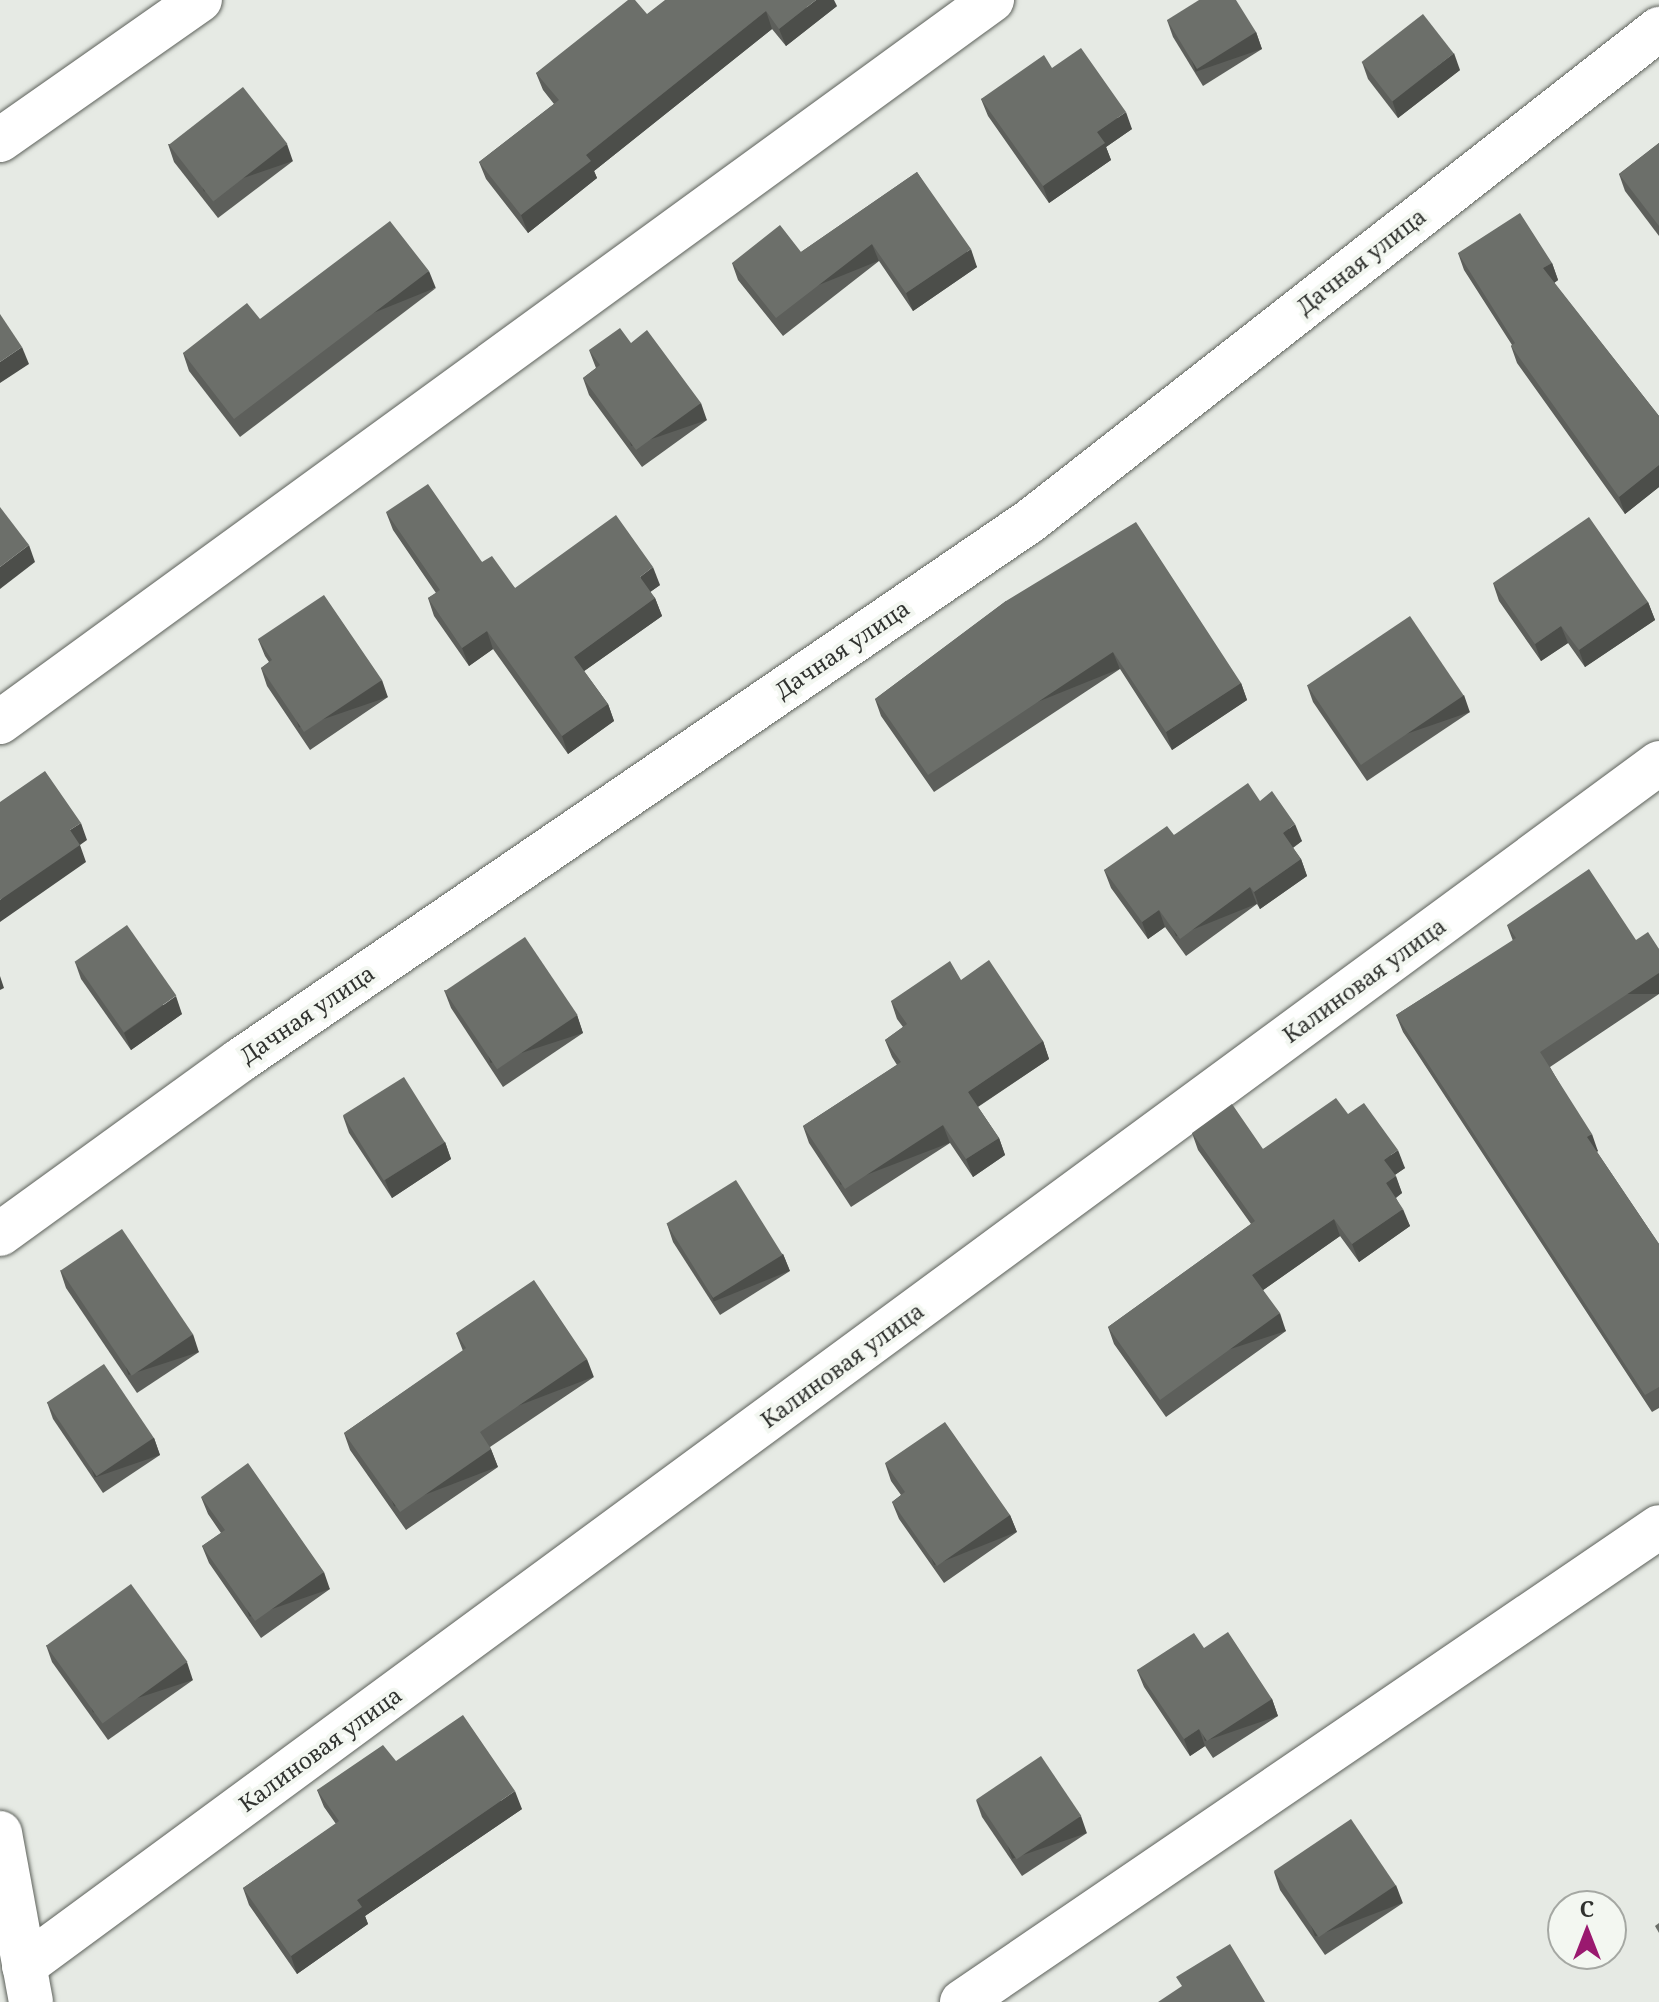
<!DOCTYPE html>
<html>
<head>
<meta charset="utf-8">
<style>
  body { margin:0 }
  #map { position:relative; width:1659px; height:2002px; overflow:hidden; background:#e6eae4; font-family:"Noto Serif",serif }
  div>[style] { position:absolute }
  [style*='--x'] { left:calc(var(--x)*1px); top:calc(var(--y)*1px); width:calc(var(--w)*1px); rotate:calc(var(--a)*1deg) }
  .roads { filter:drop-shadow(0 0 2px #5d615b) drop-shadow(0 0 2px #5d615b) }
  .minor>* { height:44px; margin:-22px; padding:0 22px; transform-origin:22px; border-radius:22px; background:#fff }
  .wall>* { inset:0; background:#5d5f5b }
  .shaded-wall>* { inset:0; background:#4c4e4a; transform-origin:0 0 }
  .building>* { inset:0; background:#6c6f6a; transform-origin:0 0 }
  span { translate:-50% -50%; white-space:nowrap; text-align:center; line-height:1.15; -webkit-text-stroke:8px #f3f7f1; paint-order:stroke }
  .street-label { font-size:22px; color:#30322f }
  .north { position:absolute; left:1547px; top:1890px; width:80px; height:80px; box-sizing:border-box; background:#f3f7f1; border:2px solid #a5a8a3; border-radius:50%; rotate:0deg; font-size:22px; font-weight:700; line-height:32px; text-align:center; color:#30322f }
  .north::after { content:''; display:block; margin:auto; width:28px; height:36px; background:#9a196f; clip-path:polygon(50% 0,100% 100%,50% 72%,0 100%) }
</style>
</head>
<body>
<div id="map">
  <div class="roads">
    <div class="minor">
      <div style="--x:0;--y:140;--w:244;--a:-35"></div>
      <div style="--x:0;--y:722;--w:1227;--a:-36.05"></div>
      <div style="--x:0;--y:1234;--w:295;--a:-35.9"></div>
      <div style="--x:239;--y:1061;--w:958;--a:-34.32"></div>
      <div style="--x:1030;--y:521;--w:799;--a:-38.03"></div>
      <div style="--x:0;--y:1833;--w:172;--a:79.6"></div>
      <div style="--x:24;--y:1966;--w:2030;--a:-36.34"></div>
      <div style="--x:962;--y:2002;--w:843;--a:-34.27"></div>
    </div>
  </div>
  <div class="wall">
    <div style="clip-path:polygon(837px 6px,786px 46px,772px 29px,594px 171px,597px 178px,528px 233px,486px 179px,479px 162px,554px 104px,543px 90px,536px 73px,647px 14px)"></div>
    <div style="clip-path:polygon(1167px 20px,1256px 32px,1262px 49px,1203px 86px,1173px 37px)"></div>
    <div style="clip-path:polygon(1362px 62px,1460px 70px,1398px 118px,1368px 79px)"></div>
    <div style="clip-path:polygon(1052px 68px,1132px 129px,1106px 147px,1111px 160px,1049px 203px,988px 116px,981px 99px)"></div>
    <div style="clip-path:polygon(1659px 143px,1659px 236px,1625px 191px,1619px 174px)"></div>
    <div style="clip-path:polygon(168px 144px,293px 161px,218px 218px,174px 162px)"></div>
    <div style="clip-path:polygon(917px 172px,977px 267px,913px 311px,879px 261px,783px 336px,738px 280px,732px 263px,801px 252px)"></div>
    <div style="clip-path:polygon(1458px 253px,1552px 263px,1558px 280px,1554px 283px,1659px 416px,1659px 487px,1625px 514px,1517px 363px,1511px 346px,1512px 345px,1464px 270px)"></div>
    <div style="clip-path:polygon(436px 288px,240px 437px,189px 371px,183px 353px,260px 319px)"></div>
    <div style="clip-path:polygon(589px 350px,707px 420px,642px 467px,589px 395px,583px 378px,596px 368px)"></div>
    <div style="clip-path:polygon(386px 512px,482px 562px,515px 588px,660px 585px,650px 592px,655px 598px,662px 616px,584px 671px,608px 704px,614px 721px,568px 754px,493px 649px,469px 666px,434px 616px,428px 598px,436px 593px,393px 530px)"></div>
    <div style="clip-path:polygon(1493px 583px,1648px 602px,1655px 620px,1585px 667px,1568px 643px,1541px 661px,1499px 601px)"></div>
    <div style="clip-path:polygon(1006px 601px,1241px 683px,1247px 700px,1172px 750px,1120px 669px,934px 792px,881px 716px,875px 699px)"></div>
    <div style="clip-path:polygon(258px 639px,388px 697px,310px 750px,267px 686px,261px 668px,269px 662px,265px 656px)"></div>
    <div style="clip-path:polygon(1307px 685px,1470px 712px,1367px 781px,1313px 702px)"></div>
    <div style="clip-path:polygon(1260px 801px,1302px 841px,1293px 848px,1301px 859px,1307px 876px,1260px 909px,1257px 904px,1186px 956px,1165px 927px,1148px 939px,1111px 888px,1104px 870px,1174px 835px)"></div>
    <div style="clip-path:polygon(1507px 925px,1636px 940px,1659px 949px,1659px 994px,1550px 1067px,1598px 1151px,1597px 1152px,1659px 1244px,1659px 1408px,1652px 1412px,1403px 1032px,1396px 1015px,1513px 941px)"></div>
    <div style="clip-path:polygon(75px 962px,182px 1014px,131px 1050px,81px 979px)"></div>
    <div style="clip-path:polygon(961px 980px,1043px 1041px,1049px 1059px,978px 1107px,999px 1138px,1005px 1155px,973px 1177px,950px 1143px,851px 1207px,809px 1143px,803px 1126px,897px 1065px,892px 1057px,885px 1040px,903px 1027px,897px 1019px,891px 1001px)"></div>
    <div style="clip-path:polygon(444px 990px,577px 1015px,583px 1033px,503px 1087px,451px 1008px)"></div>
    <div style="clip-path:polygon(1348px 1114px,1405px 1168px,1395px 1175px,1402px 1193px,1396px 1198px,1410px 1226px,1359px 1262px,1340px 1236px,1263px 1290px,1286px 1331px,1166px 1417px,1114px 1344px,1108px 1327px,1251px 1224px,1198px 1150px,1192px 1133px,1263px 1149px)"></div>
    <div style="clip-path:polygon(343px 1116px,445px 1142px,451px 1159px,392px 1198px,349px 1133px)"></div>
    <div style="clip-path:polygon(667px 1224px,783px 1254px,790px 1271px,720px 1315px,673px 1242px)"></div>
    <div style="clip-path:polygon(60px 1270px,199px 1352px,137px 1393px,66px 1288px)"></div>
    <div style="clip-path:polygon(456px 1333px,594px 1377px,490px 1447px,498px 1467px,406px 1530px,350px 1450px,344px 1433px,463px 1351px)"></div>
    <div style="clip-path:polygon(47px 1402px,154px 1438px,160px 1455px,103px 1493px,53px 1419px)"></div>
    <div style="clip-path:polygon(885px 1463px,1010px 1515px,1017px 1532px,944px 1583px,899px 1519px,892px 1502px,901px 1495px,891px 1481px)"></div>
    <div style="clip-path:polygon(201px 1497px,330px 1589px,261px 1638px,209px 1563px,202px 1546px,221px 1533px,208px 1514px)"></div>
    <div style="clip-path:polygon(46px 1645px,193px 1680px,108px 1740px,52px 1662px)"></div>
    <div style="clip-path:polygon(1204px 1648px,1272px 1699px,1278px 1716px,1213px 1758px,1205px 1746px,1190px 1756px,1144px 1687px,1137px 1670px)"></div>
    <div style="clip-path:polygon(396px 1761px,522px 1809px,365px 1916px,368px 1924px,297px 1974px,249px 1905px,243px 1888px,336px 1824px,324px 1807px,317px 1790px)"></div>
    <div style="clip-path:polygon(976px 1800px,1087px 1833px,1022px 1876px,982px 1817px)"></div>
    <div style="clip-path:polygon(1274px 1872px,1403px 1903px,1325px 1955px,1280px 1890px)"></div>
  </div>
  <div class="shaded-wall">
    <div style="clip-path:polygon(816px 0,834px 0,837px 6px,786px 46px,779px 29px)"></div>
    <div style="clip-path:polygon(766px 11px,772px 29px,594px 171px,597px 178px,528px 233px,521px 215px,586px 155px)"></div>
    <div style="left:1256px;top:32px;width:18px;height:70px;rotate:71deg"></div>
    <div style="clip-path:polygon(1454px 53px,1460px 70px,1398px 118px,1392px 100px)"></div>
    <div style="clip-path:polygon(1126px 112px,1132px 129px,1106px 147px,1111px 160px,1049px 203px,1043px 186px,1097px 132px)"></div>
    <div style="left:287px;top:144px;width:18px;height:94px;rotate:71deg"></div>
    <div style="left:872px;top:244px;width:18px;height:121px;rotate:68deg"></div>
    <div style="clip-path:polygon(971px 249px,977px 267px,913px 311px,906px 293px)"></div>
    <div style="clip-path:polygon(1552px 263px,1558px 280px,1550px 286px,1543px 268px)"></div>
    <div style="left:429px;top:271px;width:18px;height:245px;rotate:68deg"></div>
    <div style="clip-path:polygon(22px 347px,29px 364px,0 383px,0 362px)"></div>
    <div style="left:701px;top:403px;width:18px;height:80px;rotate:71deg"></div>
    <div style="clip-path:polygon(1659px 465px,1659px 487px,1625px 514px,1619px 497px)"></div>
    <div style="clip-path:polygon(29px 545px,35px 562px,0 589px,0 567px)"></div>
    <div style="clip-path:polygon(653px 567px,660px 585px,646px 595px,640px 577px)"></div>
    <div style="clip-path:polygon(655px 598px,662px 616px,580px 674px,574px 657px)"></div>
    <div style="clip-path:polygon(1648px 602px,1655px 620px,1585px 667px,1579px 650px)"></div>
    <div style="clip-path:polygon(1561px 626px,1568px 643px,1541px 661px,1535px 644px)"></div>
    <div style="clip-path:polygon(487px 631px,493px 649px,469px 666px,462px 648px)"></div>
    <div style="left:1113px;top:652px;width:18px;height:222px;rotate:68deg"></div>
    <div style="left:382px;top:680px;width:18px;height:94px;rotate:71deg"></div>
    <div style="clip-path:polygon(1241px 683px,1247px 700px,1172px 750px,1166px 732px)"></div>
    <div style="left:1464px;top:695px;width:18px;height:124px;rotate:71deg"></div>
    <div style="clip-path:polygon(608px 704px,614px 721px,568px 754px,562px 736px)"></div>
    <div style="clip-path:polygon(81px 823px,87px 840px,80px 845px,86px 862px,0 922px,0 900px,70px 830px)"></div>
    <div style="clip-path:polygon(1295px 824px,1302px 841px,1289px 850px,1283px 833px)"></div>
    <div style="clip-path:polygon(1301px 859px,1307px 876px,1260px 909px,1254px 892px)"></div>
    <div style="left:1250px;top:887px;width:18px;height:87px;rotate:68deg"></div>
    <div style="clip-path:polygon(1159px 910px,1165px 927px,1148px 939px,1142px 922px)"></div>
    <div style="left:1659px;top:973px;width:21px;height:143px;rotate:90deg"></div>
    <div style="clip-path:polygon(0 976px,4px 988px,0 990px)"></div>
    <div style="clip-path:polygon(176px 996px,182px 1014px,131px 1050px,124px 1033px)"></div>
    <div style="left:577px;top:1015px;width:19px;height:97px;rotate:72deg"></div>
    <div style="clip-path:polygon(1043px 1041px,1049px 1059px,974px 1109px,968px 1092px)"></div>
    <div style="left:943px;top:1125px;width:19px;height:117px;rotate:69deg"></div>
    <div style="left:1592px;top:1134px;width:18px;height:6px;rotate:71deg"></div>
    <div style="clip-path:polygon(999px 1138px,1005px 1155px,973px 1177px,966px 1159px)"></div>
    <div style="clip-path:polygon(445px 1142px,451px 1159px,392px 1198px,385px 1180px)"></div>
    <div style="clip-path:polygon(1398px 1150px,1405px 1168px,1390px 1178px,1384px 1160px)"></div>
    <div style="clip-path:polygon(1396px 1176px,1402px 1193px,1392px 1200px,1386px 1183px)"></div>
    <div style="clip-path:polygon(1403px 1209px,1410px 1226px,1359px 1262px,1352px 1244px)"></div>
    <div style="clip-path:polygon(1334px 1219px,1340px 1236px,1259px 1293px,1252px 1275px)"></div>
    <div style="left:783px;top:1254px;width:18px;height:82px;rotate:68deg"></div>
    <div style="left:1280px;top:1313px;width:19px;height:148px;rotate:72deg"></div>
    <div style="left:193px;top:1334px;width:19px;height:74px;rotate:72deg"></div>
    <div style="left:587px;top:1359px;width:19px;height:130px;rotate:69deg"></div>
    <div style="left:154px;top:1438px;width:18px;height:69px;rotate:71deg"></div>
    <div style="left:491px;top:1449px;width:19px;height:111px;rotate:69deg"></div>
    <div style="left:1010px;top:1515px;width:18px;height:89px;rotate:68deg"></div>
    <div style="left:324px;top:1572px;width:18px;height:85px;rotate:71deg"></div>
    <div style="left:187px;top:1662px;width:19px;height:105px;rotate:72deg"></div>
    <div style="left:1272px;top:1699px;width:18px;height:77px;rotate:71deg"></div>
    <div style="clip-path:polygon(1199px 1729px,1205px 1746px,1190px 1756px,1184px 1739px)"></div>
    <div style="clip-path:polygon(515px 1791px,522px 1809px,365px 1916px,368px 1924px,297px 1974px,291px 1956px,357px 1900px)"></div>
    <div style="left:1081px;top:1816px;width:18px;height:79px;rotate:71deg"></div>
    <div style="left:1396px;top:1885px;width:19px;height:94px;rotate:69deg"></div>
  </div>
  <div class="building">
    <div style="clip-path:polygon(628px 0,635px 0,647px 14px,665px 0,816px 0,779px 29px,766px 11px,586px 155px,591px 161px,521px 215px,479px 162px,559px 100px,536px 73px)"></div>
    <div style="clip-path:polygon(1199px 0,1236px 0,1256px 32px,1197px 69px,1167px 20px)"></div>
    <div style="left:1423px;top:14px;width:50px;height:78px;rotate:52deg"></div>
    <div style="clip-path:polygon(1081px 48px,1126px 112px,1097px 132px,1105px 143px,1043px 186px,981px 99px,1044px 55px,1052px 68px)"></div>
    <div style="left:243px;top:87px;width:72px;height:94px;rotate:52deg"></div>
    <div style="clip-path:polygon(1659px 143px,1659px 226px,1619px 174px)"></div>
    <div style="clip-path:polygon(917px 172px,971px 249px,906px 293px,872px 244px,776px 318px,732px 263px,780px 225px,801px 252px)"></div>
    <div style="clip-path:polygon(1520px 213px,1552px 263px,1543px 268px,1659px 416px,1659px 465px,1619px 497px,1511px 346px,1515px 343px,1458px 253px)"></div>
    <div style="clip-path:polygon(390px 221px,429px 271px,234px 419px,183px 353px,247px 303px,260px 319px)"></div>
    <div style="clip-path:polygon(0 314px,22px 347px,0 362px)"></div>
    <div style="clip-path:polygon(620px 328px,631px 343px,647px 330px,701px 403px,636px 450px,583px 378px,600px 365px,589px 350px)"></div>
    <div style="clip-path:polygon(428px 484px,482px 562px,492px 556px,515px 588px,616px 515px,653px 567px,640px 577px,655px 598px,574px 657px,608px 704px,562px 736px,487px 631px,462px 648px,428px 598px,440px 590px,386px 512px)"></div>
    <div style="clip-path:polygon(0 507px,29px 545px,0 567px)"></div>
    <div style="clip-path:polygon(1589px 517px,1648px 602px,1579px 650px,1561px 626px,1535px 644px,1493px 583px)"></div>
    <div style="clip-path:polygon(1136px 522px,1241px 683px,1166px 732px,1113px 652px,928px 775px,875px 699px,1006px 601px)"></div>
    <div style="clip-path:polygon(324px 595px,382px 680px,304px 732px,261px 668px,272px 660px,258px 639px)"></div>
    <div style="left:1410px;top:616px;width:96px;height:124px;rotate:56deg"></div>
    <div style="clip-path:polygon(45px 771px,81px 823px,70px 830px,80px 845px,0 900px,0 802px)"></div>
    <div style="clip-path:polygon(1248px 783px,1260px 801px,1272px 791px,1295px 824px,1283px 833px,1301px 859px,1254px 892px,1250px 887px,1180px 939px,1159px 910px,1142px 922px,1104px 870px,1167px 826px,1174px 835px)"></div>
    <div style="clip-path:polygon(1589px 869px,1636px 940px,1648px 932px,1659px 949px,1659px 973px,1540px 1052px,1592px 1134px,1587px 1137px,1659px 1244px,1659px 1387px,1645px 1395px,1396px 1015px,1516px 938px,1507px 925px)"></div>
    <div style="left:127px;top:925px;width:86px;height:64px;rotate:55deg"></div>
    <div style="left:525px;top:937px;width:94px;height:97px;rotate:56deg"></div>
    <div style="clip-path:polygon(989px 960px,1043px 1041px,968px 1092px,999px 1138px,966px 1159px,943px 1125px,845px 1189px,803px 1126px,901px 1062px,885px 1040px,907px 1024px,891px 1001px,950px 961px,961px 980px)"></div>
    <div style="left:404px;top:1077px;width:77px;height:72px;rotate:58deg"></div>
    <div style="clip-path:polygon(1336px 1098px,1348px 1114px,1364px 1103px,1398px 1150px,1384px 1160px,1396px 1176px,1386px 1183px,1403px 1209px,1352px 1244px,1334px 1219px,1252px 1275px,1280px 1313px,1160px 1400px,1108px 1327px,1255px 1221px,1192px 1133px,1232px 1104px,1263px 1149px)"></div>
    <div style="left:736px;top:1180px;width:88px;height:82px;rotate:58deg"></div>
    <div style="left:122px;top:1229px;width:127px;height:74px;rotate:56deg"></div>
    <div style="clip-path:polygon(534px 1280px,587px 1359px,480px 1432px,491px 1449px,400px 1512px,344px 1433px,466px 1348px,456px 1333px)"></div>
    <div style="left:104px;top:1364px;width:89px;height:69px;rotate:56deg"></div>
    <div style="clip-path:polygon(945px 1422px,1010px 1515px,937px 1566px,892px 1502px,905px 1492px,885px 1463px)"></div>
    <div style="clip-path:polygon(248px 1463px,324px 1572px,255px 1621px,202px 1546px,225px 1530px,201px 1497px)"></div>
    <div style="left:131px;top:1584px;width:96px;height:105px;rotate:54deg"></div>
    <div style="clip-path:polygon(1228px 1632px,1272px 1699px,1207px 1741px,1199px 1729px,1184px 1739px,1137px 1670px,1194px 1633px,1204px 1648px)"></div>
    <div style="clip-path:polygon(463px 1715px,515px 1791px,357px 1900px,362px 1907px,291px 1956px,243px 1888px,339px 1821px,317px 1790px,383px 1745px,396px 1761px)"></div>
    <div style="left:1041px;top:1756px;width:72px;height:78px;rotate:56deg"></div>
    <div style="left:1351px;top:1819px;width:80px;height:93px;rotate:56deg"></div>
    <div style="clip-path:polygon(1659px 1923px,1659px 1933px,1655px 1926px)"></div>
    <div style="clip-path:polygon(1230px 1944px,1265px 2002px,1158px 2002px,1182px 1986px,1176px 1977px)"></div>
  </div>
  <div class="street-label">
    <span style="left:1361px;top:261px;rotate:-38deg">Дачная улица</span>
    <span style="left:842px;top:649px;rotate:-34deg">Дачная улица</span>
    <span style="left:1364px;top:980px;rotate:-36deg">Калиновая улица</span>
    <span style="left:307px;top:1014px;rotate:-34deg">Дачная улица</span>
    <span style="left:842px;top:1365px;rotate:-36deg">Калиновая улица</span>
    <span style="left:320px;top:1749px;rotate:-36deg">Калиновая улица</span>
  </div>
  <div class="north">С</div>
</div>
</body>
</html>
